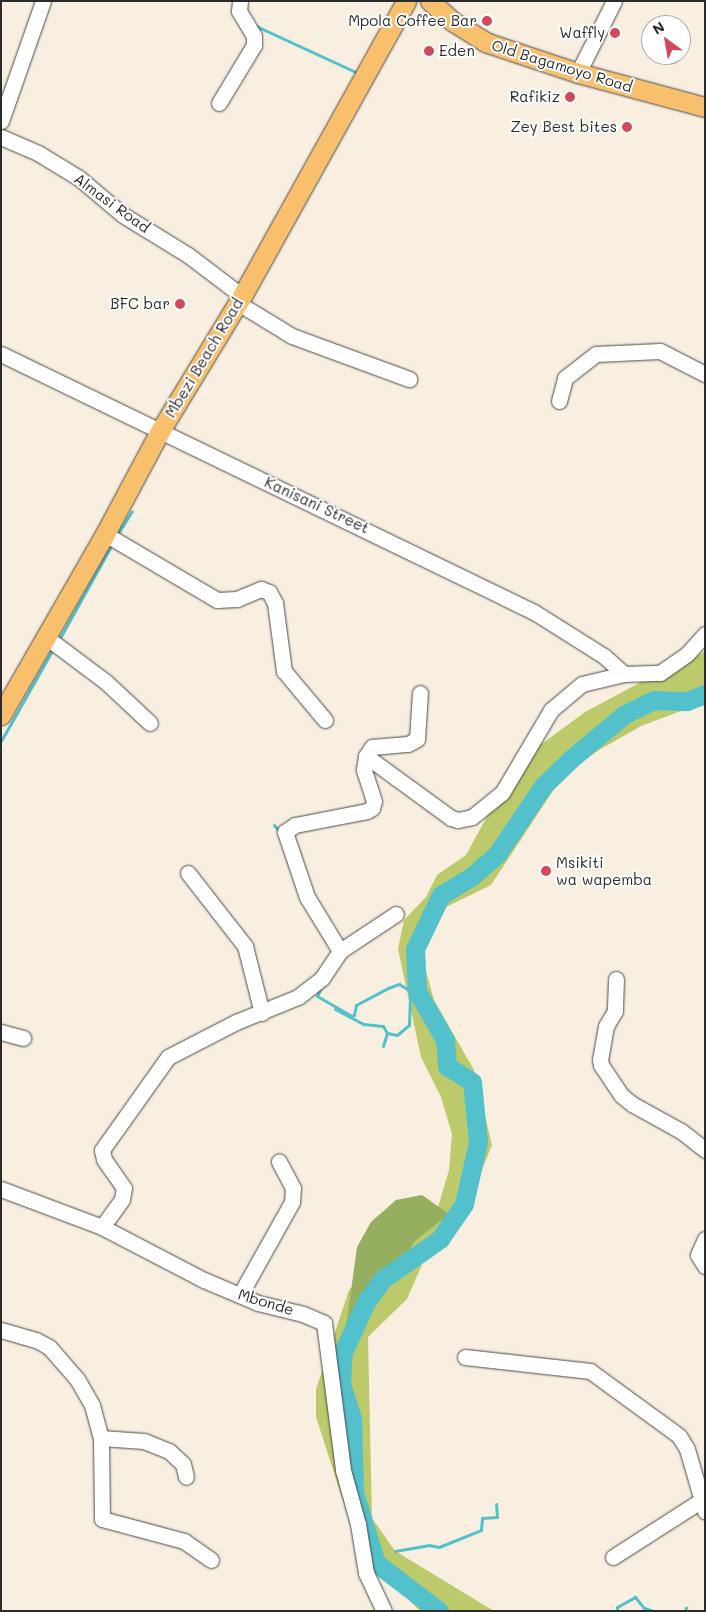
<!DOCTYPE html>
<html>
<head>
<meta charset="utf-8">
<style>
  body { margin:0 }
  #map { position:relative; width:706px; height:1612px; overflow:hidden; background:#f8efe0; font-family:Mali,sans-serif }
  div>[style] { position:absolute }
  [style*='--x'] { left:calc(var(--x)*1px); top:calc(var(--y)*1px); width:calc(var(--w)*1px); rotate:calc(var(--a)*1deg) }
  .green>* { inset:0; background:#bdca6c }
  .forest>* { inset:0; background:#96ae60 }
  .stream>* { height:3px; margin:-1.5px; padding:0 1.5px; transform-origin:1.5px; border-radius:1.5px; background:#53c1cb }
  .river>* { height:19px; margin:-9.5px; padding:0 9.5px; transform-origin:9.5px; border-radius:9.5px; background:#53c1cb }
  .roads { filter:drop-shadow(0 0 1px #4a4846) drop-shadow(0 0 1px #4a4846) }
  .minor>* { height:15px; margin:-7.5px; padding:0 7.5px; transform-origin:7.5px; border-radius:7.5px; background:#fff }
  .major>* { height:19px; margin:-9.5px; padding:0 9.5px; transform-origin:9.5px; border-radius:9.5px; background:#f8bf6c }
  .dots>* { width:14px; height:14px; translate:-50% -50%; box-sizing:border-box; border:2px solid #fff; border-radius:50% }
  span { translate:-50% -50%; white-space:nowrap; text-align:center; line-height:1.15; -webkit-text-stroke:4px #fff; paint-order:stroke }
  .poi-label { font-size:15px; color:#2b2b2b }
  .right { translate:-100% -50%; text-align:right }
  .left { translate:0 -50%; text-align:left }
  .street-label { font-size:15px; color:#2b2b2b }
  .frame { position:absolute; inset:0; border:2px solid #2b2b2b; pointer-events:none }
  .north { position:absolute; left:641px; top:15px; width:50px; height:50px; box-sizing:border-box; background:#fff; border:1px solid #aaa; border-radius:50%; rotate:328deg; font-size:14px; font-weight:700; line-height:20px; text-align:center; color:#2b2b2b }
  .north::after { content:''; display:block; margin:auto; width:18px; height:22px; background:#d1495b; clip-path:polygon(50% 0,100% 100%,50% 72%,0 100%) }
</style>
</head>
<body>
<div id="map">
  <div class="green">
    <div style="clip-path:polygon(705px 651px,705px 702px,641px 726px,568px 768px,491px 885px,446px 907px,423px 934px,422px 956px,434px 1000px,474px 1070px,492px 1145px,470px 1200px,424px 1260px,407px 1299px,368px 1337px,372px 1518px,395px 1551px,494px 1611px,420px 1611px,386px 1578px,351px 1525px,316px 1417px,316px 1389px,349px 1290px,405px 1233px,438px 1207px,449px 1170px,452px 1134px,441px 1097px,421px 1057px,398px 949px,404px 920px,426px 897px,437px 875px,466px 855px,491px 809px,528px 754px,585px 712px,643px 681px,675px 670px)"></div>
  </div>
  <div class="forest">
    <div style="clip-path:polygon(422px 1195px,449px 1214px,414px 1242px,397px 1274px,371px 1299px,342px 1356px,357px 1247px,371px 1222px,396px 1200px)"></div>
  </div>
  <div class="stream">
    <div style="--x:254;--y:25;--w:115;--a:24.8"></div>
    <div style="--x:117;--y:535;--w:28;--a:-58"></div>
    <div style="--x:60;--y:638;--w:107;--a:-61"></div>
    <div style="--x:1;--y:741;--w:103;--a:-60.5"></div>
    <div style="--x:274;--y:825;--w:9;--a:49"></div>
    <div style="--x:322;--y:986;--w:11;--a:117"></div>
    <div style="--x:317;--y:996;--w:39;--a:30"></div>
    <div style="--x:351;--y:1016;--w:3;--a:-18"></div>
    <div style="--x:354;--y:1015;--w:10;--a:-79"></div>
    <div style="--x:356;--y:1005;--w:36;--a:-28"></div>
    <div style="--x:388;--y:988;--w:12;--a:-20"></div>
    <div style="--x:399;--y:984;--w:13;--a:32"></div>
    <div style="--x:335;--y:1009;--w:32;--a:28"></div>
    <div style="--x:363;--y:1024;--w:20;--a:6"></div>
    <div style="--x:383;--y:1026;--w:8;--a:60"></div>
    <div style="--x:383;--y:1046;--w:14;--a:-73"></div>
    <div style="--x:387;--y:1033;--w:10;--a:11"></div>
    <div style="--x:397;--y:1035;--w:16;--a:-40"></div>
    <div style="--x:409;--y:1025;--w:34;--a:-88"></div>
    <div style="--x:410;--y:991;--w:20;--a:-72"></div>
    <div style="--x:395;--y:1551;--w:35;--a:-10"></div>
    <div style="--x:429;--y:1545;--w:10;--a:11"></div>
    <div style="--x:439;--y:1547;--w:45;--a:-22"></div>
    <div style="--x:481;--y:1530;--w:12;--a:-85"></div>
    <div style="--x:482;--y:1518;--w:15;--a:-4"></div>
    <div style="--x:497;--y:1517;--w:13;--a:-94"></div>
    <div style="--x:617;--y:1611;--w:4;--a:-90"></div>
    <div style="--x:617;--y:1607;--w:21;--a:-29"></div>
    <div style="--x:635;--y:1597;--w:14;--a:51"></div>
    <div style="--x:644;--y:1608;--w:10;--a:17"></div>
    <div style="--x:684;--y:1611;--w:4;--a:-56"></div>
  </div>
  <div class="river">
    <div style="--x:439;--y:1611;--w:79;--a:-142.7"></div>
    <div style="--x:376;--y:1563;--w:74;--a:-107.2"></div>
    <div style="--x:354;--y:1492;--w:74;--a:-91.5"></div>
    <div style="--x:352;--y:1418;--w:35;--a:-108"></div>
    <div style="--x:341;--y:1385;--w:33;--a:-87"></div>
    <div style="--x:343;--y:1352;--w:55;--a:-65.3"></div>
    <div style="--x:366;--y:1302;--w:29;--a:-54"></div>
    <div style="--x:383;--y:1279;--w:70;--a:-35.1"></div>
    <div style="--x:440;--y:1239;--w:42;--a:-55.6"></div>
    <div style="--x:464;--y:1204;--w:64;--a:-77.3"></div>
    <div style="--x:478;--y:1142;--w:60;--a:-95.7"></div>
    <div style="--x:472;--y:1082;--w:30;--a:-147"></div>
    <div style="--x:447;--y:1066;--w:26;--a:-94"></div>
    <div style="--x:445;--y:1040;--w:56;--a:-119.7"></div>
    <div style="--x:417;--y:991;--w:42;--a:-92.7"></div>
    <div style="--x:415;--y:949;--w:60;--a:-64.3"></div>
    <div style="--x:441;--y:895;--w:35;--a:-31"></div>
    <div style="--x:471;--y:877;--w:35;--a:-41"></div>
    <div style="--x:497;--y:854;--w:82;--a:-55.9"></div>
    <div style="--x:543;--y:786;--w:40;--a:-44"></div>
    <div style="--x:572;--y:758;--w:69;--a:-39.7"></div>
    <div style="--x:625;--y:714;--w:32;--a:-26"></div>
    <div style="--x:654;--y:700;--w:33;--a:2"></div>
    <div style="--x:687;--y:701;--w:19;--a:-21"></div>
  </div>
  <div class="roads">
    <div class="minor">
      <div style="--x:578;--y:73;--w:80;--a:-63.4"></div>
      <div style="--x:219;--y:103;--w:68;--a:-58.9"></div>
      <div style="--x:254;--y:45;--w:9;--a:-90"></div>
      <div style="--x:254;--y:36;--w:29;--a:-121"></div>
      <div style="--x:239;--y:11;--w:10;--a:-84"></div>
      <div style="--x:1;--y:121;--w:127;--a:-70.7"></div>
      <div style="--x:1;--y:137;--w:40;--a:23.4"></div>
      <div style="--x:38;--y:153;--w:48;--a:31.4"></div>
      <div style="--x:79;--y:178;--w:57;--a:40.1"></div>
      <div style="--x:123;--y:215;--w:76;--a:31.6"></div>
      <div style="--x:188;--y:255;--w:68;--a:37.2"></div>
      <div style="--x:238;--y:303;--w:63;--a:31.4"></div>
      <div style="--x:292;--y:336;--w:125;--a:20.2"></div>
      <div style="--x:1;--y:354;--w:592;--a:25.83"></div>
      <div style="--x:534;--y:612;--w:83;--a:32.2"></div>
      <div style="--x:604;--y:656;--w:27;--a:42"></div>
      <div style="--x:559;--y:401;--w:24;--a:-75"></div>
      <div style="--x:565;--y:378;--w:39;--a:-38"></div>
      <div style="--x:596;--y:354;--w:64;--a:-2.7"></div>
      <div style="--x:660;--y:351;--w:51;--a:27.1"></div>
      <div style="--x:105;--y:534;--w:130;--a:30.5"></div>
      <div style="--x:217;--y:600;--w:20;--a:-3"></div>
      <div style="--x:237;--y:599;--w:26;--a:-23"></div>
      <div style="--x:261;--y:589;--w:9;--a:21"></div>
      <div style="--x:269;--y:592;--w:13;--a:61"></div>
      <div style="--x:275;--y:603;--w:69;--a:82.5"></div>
      <div style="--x:284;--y:671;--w:64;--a:50.1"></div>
      <div style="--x:46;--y:637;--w:75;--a:36.9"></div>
      <div style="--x:106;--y:682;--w:60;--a:43"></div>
      <div style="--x:366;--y:756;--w:105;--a:36.1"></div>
      <div style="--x:451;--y:818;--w:7;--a:16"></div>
      <div style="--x:458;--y:820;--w:14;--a:-12"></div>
      <div style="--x:472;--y:817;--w:38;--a:-39"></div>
      <div style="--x:502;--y:793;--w:96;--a:-59.4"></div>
      <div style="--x:551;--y:710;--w:40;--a:-40"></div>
      <div style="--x:582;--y:684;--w:43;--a:-13.4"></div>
      <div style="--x:624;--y:674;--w:36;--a:-2"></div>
      <div style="--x:660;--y:673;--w:33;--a:-35"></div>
      <div style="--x:687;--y:654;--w:27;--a:-48"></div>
      <div style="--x:188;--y:873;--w:93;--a:52"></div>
      <div style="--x:245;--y:946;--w:69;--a:75.8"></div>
      <div style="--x:340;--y:951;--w:63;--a:-121.4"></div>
      <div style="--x:307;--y:897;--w:69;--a:-108.7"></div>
      <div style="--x:285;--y:832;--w:12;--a:-35"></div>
      <div style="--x:295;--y:825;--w:73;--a:-11"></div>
      <div style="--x:367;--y:811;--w:6;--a:-31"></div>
      <div style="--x:372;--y:808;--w:7;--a:-74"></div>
      <div style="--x:374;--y:801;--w:33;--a:-108"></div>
      <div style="--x:364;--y:770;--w:14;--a:-82"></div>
      <div style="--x:366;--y:756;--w:11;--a:-56"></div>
      <div style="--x:372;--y:747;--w:36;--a:-5"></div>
      <div style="--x:408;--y:744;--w:10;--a:-29"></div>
      <div style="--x:417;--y:739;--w:46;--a:-86.3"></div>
      <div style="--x:616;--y:979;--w:32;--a:92"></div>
      <div style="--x:615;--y:1011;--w:17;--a:121"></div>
      <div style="--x:606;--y:1026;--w:34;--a:100"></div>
      <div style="--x:600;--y:1059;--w:6;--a:81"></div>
      <div style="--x:601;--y:1065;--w:36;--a:56"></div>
      <div style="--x:621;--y:1095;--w:14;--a:39"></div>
      <div style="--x:632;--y:1104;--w:56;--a:28.9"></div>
      <div style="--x:681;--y:1131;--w:31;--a:38"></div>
      <div style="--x:1;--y:1032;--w:23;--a:15"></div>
      <div style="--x:1;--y:1189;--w:108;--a:20.6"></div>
      <div style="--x:102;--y:1227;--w:115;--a:27.5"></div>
      <div style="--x:204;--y:1280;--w:59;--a:23.1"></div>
      <div style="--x:258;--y:1303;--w:46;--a:13.7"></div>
      <div style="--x:303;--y:1314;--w:23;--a:23"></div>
      <div style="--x:324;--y:1323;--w:148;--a:82.6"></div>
      <div style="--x:343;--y:1470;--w:56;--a:74.5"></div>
      <div style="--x:358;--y:1524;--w:50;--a:80.7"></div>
      <div style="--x:366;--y:1573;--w:42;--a:64.7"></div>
      <div style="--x:102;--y:1227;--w:34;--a:-54"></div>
      <div style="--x:122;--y:1199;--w:11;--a:-80"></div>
      <div style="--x:124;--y:1188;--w:35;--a:-125"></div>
      <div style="--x:104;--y:1159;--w:9;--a:-103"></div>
      <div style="--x:102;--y:1150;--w:114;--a:-54.6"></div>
      <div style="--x:168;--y:1057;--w:76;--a:-27.2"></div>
      <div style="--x:236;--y:1022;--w:67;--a:-22"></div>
      <div style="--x:298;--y:997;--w:31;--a:-38"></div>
      <div style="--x:322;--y:978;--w:32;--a:-56"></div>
      <div style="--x:340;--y:951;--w:67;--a:-33.5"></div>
      <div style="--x:705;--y:1239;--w:17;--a:114"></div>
      <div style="--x:698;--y:1255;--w:13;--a:58"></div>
      <div style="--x:240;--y:1295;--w:107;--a:-60.8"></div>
      <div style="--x:292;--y:1202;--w:14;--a:-86"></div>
      <div style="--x:293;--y:1188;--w:30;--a:-118"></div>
      <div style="--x:1;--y:1330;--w:36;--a:16"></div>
      <div style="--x:36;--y:1340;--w:15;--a:28"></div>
      <div style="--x:49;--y:1347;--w:43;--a:48.8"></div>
      <div style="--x:77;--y:1379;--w:30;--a:60"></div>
      <div style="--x:92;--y:1405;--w:34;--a:75"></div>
      <div style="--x:101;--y:1438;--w:81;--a:89.3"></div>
      <div style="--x:102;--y:1519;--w:85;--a:15"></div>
      <div style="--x:184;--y:1541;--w:33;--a:35"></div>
      <div style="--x:465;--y:1357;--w:126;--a:6.4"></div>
      <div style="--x:590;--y:1371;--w:110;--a:36.1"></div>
      <div style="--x:679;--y:1436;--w:15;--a:58"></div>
      <div style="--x:687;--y:1449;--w:65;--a:73.8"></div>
      <div style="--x:101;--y:1438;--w:43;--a:4"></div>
      <div style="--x:144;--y:1441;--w:27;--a:22"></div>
      <div style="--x:169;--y:1451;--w:19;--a:43"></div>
      <div style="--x:183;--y:1464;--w:13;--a:77"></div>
      <div style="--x:613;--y:1557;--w:109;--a:-32.7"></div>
    </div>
    <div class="major">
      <div style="--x:430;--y:1;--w:30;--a:42"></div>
      <div style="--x:452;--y:21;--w:39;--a:32"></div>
      <div style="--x:485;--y:42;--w:98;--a:18.4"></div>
      <div style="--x:578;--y:73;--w:131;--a:15"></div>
      <div style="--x:1;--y:715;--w:209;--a:-60.1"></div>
      <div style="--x:105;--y:534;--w:117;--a:-61.9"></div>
      <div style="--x:160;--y:431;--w:158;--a:-58.7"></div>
      <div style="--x:242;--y:296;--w:338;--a:-60.9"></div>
    </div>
  </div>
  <div class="dots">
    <div style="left:487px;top:21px;background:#d1495b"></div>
    <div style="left:615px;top:33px;background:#d1495b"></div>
    <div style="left:429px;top:51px;background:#d1495b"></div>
    <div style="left:570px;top:97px;background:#d1495b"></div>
    <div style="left:627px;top:127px;background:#d1495b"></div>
    <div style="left:180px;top:304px;background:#d1495b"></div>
    <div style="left:546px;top:871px;background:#d1495b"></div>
  </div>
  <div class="poi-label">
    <span class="right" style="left:477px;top:21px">Mpola Coffee Bar</span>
    <span class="right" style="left:605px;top:33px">Waffly</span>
    <span class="left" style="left:439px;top:51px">Eden</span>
    <span class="right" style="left:560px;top:97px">Rafikiz</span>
    <span class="right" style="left:617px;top:127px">Zey Best bites</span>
    <span class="right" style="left:170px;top:304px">BFC bar</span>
    <span class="left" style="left:556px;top:871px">Msikiti<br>wa wapemba</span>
  </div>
  <div class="street-label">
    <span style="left:562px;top:66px;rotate:17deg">Old Bagamoyo Road</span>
    <span style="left:112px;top:203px;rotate:36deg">Almasi Road</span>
    <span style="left:204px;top:358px;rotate:-59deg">Mbezi Beach Road</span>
    <span style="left:317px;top:505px;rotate:25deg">Kanisani Street</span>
    <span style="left:266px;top:1302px;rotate:17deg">Mbonde</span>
  </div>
  <div class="frame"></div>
  <div class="north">N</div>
</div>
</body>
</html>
